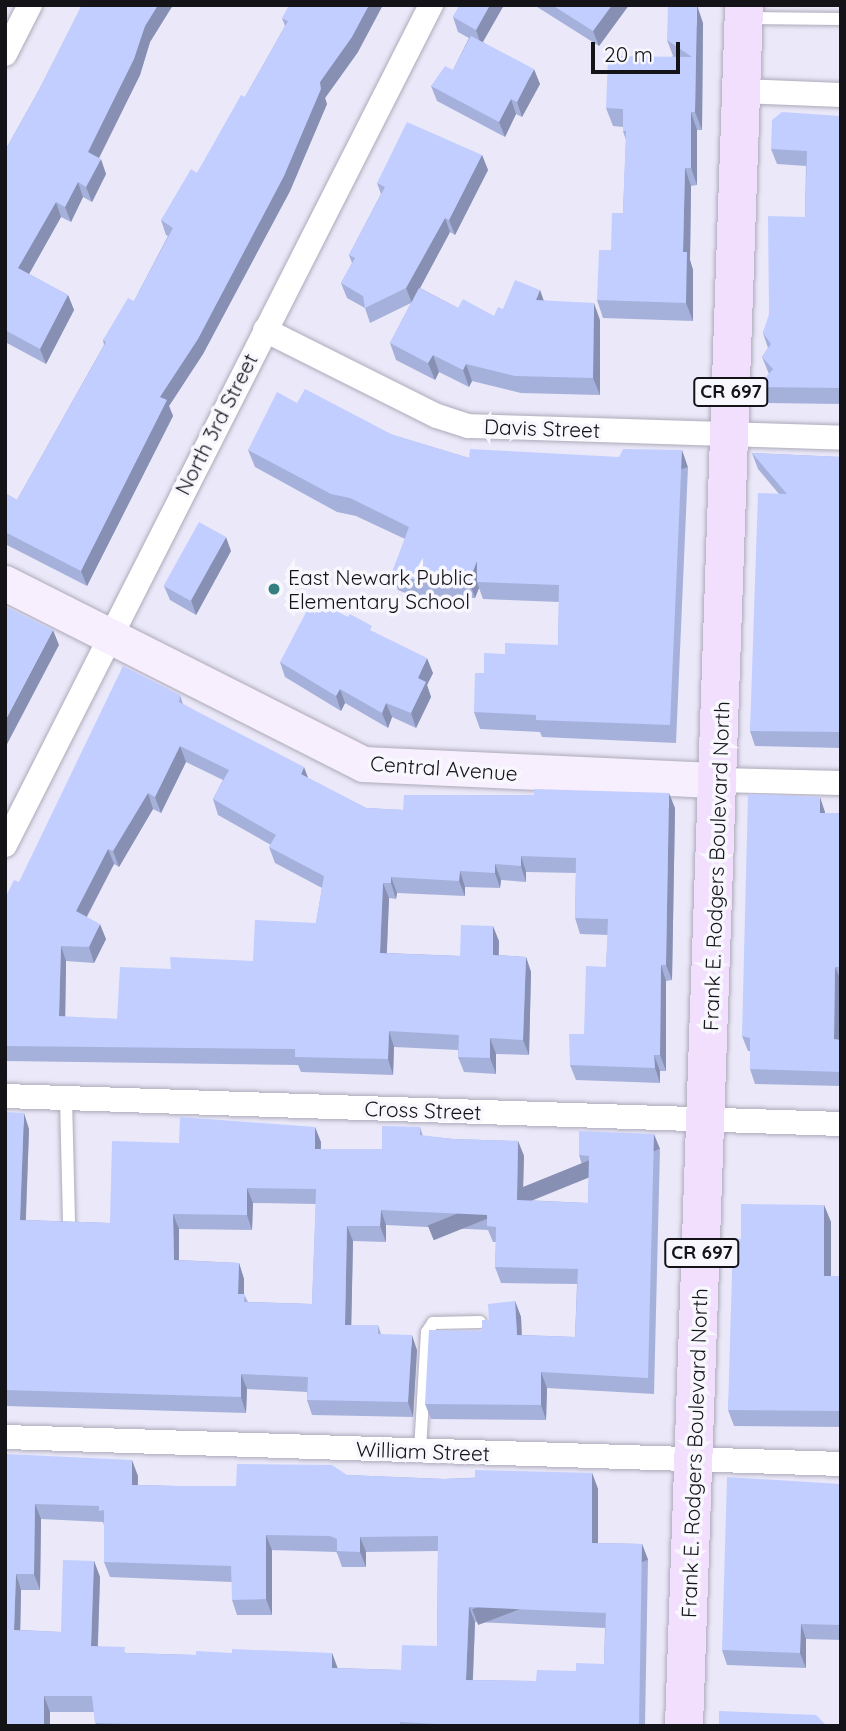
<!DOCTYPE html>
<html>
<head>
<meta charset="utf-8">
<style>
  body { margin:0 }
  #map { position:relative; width:846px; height:1731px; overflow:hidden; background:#ebe9f9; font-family:Quicksand,sans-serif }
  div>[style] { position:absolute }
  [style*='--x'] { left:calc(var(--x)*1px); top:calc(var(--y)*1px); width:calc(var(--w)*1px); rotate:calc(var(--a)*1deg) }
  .roads { filter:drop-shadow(0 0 2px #adaaba) drop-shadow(0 0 2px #adaaba) }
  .lane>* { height:12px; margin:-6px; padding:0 6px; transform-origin:6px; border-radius:6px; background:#fff }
  .street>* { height:24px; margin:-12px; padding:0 12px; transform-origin:12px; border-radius:12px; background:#fff }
  .secondary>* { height:35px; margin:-17.5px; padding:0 17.5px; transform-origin:17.5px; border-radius:17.5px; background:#f8effe }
  .primary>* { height:38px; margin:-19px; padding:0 19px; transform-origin:19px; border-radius:19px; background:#f1dffd }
  .wall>* { inset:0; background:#a6b1db }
  .shaded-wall>* { inset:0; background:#8790b2; transform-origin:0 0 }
  .building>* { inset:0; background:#c1ceff; transform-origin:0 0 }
  .dots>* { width:19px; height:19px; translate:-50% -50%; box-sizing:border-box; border:4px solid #f8f7fe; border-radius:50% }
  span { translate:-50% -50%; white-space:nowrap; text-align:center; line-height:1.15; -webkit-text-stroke:7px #f8f7fe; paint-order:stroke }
  .shield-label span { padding:2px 5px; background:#f8f7fe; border:2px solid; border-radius:5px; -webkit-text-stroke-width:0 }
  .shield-label { font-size:19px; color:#131318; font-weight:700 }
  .street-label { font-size:21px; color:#131318 }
  .poi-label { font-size:21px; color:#131318 }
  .left { translate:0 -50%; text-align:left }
  .frame { position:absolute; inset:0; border:7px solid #131318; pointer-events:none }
  .scale { position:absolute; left:591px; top:42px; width:89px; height:32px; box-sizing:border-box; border:4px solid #131318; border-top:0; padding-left:9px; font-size:21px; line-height:24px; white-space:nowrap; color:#131318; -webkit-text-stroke:5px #f8f7fe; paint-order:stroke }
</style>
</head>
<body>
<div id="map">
  <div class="roads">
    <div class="lane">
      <div style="--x:748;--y:18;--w:93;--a:0.6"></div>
      <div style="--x:66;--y:1099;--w:126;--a:88.6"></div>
      <div style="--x:420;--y:1450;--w:118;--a:-86.6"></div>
      <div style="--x:427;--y:1332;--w:11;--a:-56"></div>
      <div style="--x:433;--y:1323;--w:47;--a:-1.2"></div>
    </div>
    <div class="street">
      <div style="--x:5;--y:54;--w:55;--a:-63"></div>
      <div style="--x:741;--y:91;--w:100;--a:2.3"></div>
      <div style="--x:265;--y:330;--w:192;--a:26.6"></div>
      <div style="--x:437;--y:416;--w:33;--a:18"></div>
      <div style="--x:468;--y:426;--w:373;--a:1.8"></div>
      <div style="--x:719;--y:780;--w:122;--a:1.4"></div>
      <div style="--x:5;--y:845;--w:942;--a:-63.11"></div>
      <div style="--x:5;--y:1096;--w:836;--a:1.92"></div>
      <div style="--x:5;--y:1437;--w:836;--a:1.85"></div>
    </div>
    <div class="secondary">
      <div style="--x:5;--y:583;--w:401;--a:26.8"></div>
      <div style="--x:363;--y:764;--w:356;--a:2.6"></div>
    </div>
    <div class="primary">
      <div style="--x:684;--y:1726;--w:1722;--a:-88"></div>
    </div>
  </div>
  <div class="wall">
    <div style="clip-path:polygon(82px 5px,173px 5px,150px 42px,140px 75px,99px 158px,106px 174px,92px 202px,83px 197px,71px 222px,61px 217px,29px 274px,68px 295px,74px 310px,46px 364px,5px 342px,5px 146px,7px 147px,40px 88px)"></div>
    <div style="clip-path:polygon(460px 5px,504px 5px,483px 42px,540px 84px,522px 117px,516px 114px,505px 137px,437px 101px,431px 86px,453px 70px,469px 38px,458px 32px,453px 17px)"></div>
    <div style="clip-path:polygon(534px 5px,629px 5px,599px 46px)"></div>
    <div style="clip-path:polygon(282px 18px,358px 52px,325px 98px,327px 104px,290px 191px,203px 354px,169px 406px,173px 416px,87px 586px,5px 544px,5px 493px,17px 500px,104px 345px,103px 340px,134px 301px,168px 236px,166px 235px,161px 220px,197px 173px,245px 97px,285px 26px)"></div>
    <div style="clip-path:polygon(703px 23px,702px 130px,697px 130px,697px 185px,691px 186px,690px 260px,693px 270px,693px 321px,603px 318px,597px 300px,623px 213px,626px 140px,623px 131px,623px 127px,613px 126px,606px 108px,673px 56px,667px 40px)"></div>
    <div style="clip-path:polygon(841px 116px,841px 404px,764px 403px,758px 387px,769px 374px,762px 357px,768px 348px,763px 333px,805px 217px,806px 166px,777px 164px,771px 149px)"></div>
    <div style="clip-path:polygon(482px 155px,488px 170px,455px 235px,450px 232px,420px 288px,458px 308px,494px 316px,503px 309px,540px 290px,543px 300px,600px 320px,600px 395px,521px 393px,472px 381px,469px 387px,439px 372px,435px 380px,396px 360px,390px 343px,411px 303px,370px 323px,365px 308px,347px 298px,341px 283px,352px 263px,349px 255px,381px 194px,377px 183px)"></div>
    <div style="clip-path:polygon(297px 403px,393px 435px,469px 458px,688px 467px,676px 743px,542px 737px,540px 732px,480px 729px,474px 712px,484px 673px,505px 654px,558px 645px,559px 602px,483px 599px,479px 588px,475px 598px,415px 597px,398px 590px,392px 573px,405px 539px,356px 516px,337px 512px,255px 467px,248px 450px)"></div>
    <div style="clip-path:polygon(752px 453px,841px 457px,841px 748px,755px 746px,750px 731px,779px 494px,758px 469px)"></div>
    <div style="clip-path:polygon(231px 551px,196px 615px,170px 600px,164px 586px)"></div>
    <div style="clip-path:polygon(374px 632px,433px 673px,427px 685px,431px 697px,416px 728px,392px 717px,388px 728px,345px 703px,341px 711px,285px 677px,280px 662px)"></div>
    <div style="clip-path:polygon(evenodd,180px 695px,183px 704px,308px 778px,366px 808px,403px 810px,675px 808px,672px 980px,666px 981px,666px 1071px,660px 1071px,660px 1083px,576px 1080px,570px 1065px,584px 1034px,606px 967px,608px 935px,580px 934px,575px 918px,576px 873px,526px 872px,526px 882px,501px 880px,500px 888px,465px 887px,465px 896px,397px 893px,396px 899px,389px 898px,387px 953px,460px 956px,499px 941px,499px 955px,526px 957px,531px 972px,529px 1055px,496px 1054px,496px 1074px,464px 1072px,458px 1057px,458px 1050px,394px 1047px,393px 1075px,301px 1072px,298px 1065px,5px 1061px,5px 898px,180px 695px,186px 762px,223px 780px,213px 799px,218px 815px,271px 845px,269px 847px,275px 863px,322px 888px,316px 923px,253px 961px,171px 969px,117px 1019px,65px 1017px,66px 961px,94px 963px,106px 939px,87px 917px,114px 864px,119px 867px,153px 809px,161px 813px,186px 762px)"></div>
    <div style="clip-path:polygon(825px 812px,825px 813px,841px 813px,841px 985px,839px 1040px,841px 1040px,841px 1086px,755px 1084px,750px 1069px,750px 1051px,748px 1051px,742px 1036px)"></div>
    <div style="clip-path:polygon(evenodd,5px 1112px,29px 1129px,26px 1220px,110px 1223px,179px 1143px,321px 1142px,321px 1149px,382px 1149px,420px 1127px,423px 1136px,453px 1139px,518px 1141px,524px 1156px,523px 1200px,588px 1203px,589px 1171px,584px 1171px,579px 1155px,660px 1149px,654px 1394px,547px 1388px,546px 1420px,431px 1419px,425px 1404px,482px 1331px,489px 1320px,515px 1301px,521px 1317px,522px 1335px,575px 1337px,577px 1284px,501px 1283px,495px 1267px,496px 1242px,493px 1242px,488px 1230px,386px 1225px,386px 1242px,353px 1241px,351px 1325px,378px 1325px,381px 1334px,417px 1350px,413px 1417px,312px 1415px,307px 1400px,307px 1392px,247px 1389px,246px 1413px,5px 1406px,5px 1112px,253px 1203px,316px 1204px,312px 1304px,248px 1302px,244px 1294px,244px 1279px,239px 1263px,179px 1260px,179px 1229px,252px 1230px,253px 1203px)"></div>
    <div style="clip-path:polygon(824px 1205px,831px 1222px,831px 1276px,841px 1276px,841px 1427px,734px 1426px,728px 1410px,741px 1239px)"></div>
    <div style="clip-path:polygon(evenodd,5px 1454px,138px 1476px,138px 1485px,177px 1486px,236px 1486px,347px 1475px,444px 1479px,592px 1473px,598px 1489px,598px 1543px,642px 1544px,648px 1560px,645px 1726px,96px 1726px,94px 1712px,50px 1712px,50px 1726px,5px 1726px,5px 1454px,41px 1519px,103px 1522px,104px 1525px,104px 1562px,110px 1577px,232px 1582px,232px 1600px,237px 1615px,272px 1615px,272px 1550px,336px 1552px,337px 1553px,342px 1567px,366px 1567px,366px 1552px,438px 1551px,437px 1646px,401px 1670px,337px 1668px,332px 1653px,232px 1653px,196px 1655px,127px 1653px,98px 1646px,100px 1577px,94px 1561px,61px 1632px,20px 1630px,21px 1590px,40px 1590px,41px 1519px,5px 1454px,475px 1622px,605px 1628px,604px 1664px,536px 1681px,473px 1680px,475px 1622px)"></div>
    <div style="clip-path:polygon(841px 1484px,841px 1640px,806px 1639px,806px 1668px,727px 1665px,722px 1650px)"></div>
  </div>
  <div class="shaded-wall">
    <div style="clip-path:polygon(158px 5px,173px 5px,150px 42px,140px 75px,94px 168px,88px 152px,145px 26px)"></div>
    <div style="clip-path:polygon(369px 5px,383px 5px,358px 52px,325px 98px,327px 104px,290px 191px,203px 354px,169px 406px,173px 416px,87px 586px,81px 571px,160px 397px,320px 82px)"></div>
    <div style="clip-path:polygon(490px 5px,504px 5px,481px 45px,476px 30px)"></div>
    <div style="clip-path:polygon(612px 5px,629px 5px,599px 46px,593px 31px)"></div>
    <div style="clip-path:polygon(697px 5px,703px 23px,702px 130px,695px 112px)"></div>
    <div style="clip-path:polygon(534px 69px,540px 84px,522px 117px,517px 102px)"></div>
    <div style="clip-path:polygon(511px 99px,516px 114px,505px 137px,499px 122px)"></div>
    <div style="clip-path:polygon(691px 112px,697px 130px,697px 185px,691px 168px)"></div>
    <div style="clip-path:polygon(482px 155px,488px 170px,455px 235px,449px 220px)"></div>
    <div style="clip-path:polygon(101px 159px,106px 174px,92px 202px,86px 187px)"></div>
    <div style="clip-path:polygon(685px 168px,691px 186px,690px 260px,693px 270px,693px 321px,686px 303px,683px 252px)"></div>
    <div style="clip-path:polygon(78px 182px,83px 197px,71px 222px,65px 207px)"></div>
    <div style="clip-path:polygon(56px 202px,61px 217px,24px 283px,18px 268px)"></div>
    <div style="clip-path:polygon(445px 218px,450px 232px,412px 303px,406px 288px)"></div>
    <div style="clip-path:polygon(540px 290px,546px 307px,536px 300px)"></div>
    <div style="clip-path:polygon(68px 295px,74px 310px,46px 364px,40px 349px)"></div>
    <div style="clip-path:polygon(594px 303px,600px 320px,600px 395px,593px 378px)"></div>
    <div style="clip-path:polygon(433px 355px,439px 372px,435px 380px,428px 363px)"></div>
    <div style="clip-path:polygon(466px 364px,472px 381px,469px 387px,463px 370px)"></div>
    <div style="left:682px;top:450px;width:18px;height:275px;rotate:71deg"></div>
    <div style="clip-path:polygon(226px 537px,231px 551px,196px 615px,191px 600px)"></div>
    <div style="clip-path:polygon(477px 561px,477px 582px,479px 588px,475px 598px,469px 581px)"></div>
    <div style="clip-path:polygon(53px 630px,59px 645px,5px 748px,5px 721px)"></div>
    <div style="clip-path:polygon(427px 658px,433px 673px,427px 685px,431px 697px,416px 728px,411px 713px,418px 678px)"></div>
    <div style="clip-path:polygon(340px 689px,345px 703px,341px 711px,336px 696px)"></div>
    <div style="clip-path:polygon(386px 703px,392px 717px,388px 728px,382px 713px)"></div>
    <div style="clip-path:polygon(180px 746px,186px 762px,161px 813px,155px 797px)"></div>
    <div style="clip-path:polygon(304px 767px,310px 783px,301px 774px)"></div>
    <div style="clip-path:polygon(148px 793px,153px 809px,119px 867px,113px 851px)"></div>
    <div style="clip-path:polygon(669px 793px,675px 808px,672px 980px,666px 965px)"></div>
    <div style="clip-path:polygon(820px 797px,825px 812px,825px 828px,820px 813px)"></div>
    <div style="clip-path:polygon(108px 849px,114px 864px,81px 927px,76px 911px)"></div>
    <div style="clip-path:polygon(521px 856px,526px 872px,526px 882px,521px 866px)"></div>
    <div style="clip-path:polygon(495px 864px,501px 880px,500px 888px,495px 873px)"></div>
    <div style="clip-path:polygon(460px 871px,465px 887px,465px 896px,459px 881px)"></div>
    <div style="clip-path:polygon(391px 877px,397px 893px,396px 899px,391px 883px)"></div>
    <div style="clip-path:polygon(383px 883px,389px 898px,386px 968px,380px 953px)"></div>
    <div style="clip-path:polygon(100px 924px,106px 939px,94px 963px,89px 947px)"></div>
    <div style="clip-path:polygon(493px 926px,499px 941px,498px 970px,493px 955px)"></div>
    <div style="clip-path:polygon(61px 946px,66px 961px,65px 1032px,59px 1016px)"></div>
    <div style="clip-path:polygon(526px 957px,531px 972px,529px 1055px,523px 1040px)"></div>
    <div style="clip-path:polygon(661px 965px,666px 981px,666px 1071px,660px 1055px)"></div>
    <div style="clip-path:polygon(835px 967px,841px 981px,839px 1054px,834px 1039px)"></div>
    <div style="clip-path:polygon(389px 1031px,394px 1047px,393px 1075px,388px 1059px)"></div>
    <div style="clip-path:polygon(490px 1038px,496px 1054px,496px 1074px,490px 1058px)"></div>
    <div style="clip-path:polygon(654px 1055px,660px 1071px,660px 1083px,655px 1068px)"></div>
    <div style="clip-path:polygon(24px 1113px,29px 1129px,25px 1235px,20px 1220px)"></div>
    <div style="clip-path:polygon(315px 1127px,321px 1142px,320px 1164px,315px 1149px)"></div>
    <div style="left:654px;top:1134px;width:16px;height:244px;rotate:68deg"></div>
    <div style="clip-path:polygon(518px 1141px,524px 1156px,522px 1215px,517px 1200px)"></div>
    <div style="clip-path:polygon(247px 1188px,253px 1203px,252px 1230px,247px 1215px)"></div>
    <div style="clip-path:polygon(824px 1205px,831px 1222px,831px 1293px,824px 1276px)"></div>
    <div style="clip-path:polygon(381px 1210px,386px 1225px,386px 1242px,380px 1226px)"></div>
    <div style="clip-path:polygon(173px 1214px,179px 1229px,179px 1275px,174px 1260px)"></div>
    <div style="clip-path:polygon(347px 1226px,353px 1241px,351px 1340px,345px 1325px)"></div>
    <div style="clip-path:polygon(239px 1263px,244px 1279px,244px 1309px,238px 1294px)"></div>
    <div style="clip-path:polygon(515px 1301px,521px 1317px,522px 1351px,517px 1335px)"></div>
    <div style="clip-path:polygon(412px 1335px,417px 1350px,413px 1417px,408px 1402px)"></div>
    <div style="clip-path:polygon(541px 1372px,547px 1388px,546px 1420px,541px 1405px)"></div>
    <div style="clip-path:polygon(241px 1374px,247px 1389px,246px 1413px,241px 1397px)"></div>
    <div style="clip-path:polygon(132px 1460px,138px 1476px,137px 1500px,132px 1485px)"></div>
    <div style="clip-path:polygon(592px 1473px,598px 1489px,598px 1559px,592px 1543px)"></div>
    <div style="clip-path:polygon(35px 1504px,41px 1519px,40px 1590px,34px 1574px)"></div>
    <div style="clip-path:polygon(266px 1535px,272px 1550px,272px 1615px,266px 1599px)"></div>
    <div style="clip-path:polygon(360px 1537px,366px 1552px,366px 1567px,360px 1552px)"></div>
    <div style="left:642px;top:1544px;width:17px;height:182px;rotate:69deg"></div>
    <div style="clip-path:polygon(94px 1561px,100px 1577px,97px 1662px,91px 1646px)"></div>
    <div style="clip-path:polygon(16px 1574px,21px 1590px,20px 1646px,14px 1630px)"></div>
    <div style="clip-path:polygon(469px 1607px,475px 1622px,472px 1696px,466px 1680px)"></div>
    <div style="clip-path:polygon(801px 1624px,806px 1639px,806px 1668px,800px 1653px)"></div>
    <div style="clip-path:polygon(332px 1653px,338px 1669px,332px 1668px)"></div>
    <div style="clip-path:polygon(44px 1696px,50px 1712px,50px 1726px,44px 1726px)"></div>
  </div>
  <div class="building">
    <div style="clip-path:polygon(82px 5px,158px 5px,145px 26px,134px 59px,88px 152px,101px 159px,86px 187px,78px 182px,65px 207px,56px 202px,18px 268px,68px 295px,40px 349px,5px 330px,5px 146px,7px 147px,40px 88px)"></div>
    <div style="clip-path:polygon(289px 5px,369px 5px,352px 37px,320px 82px,321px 89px,284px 176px,198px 339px,160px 397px,167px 400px,81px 571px,5px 532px,5px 493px,17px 500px,106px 342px,103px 340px,128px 298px,134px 301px,173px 228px,161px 220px,191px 169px,197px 173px,241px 95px,245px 97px,288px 21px,282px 18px)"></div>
    <div style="clip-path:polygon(460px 5px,490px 5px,476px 30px,453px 17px)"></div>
    <div style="clip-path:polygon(552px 5px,612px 5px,593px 31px)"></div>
    <div style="clip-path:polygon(668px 5px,697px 5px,695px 112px,691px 112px,691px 168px,685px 168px,683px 252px,687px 252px,686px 303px,597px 300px,599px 250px,611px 250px,612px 213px,623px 213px,626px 131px,623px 131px,623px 109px,606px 108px,608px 56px,692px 57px,667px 40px)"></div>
    <div style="clip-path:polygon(471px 36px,534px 69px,517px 102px,511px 99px,499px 122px,431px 86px,445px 66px,453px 70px)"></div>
    <div style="clip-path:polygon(782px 112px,841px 116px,841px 388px,758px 387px,773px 369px,762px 357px,771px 344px,763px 333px,769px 314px,768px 216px,805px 217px,807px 151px,771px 149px,772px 120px)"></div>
    <div style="clip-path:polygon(407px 122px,482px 155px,449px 220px,445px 218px,406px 288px,365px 308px,363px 296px,341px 283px,355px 258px,349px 255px,385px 187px,377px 183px)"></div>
    <div style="clip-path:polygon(515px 280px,540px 290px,536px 300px,594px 303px,593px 378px,515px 376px,466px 364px,463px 370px,433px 355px,428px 363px,390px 343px,419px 288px,458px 308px,463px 299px,494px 316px,498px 307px,503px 309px)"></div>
    <div style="clip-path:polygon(305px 389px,393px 435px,469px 458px,470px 449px,619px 457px,623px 449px,682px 450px,670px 725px,536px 720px,536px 715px,474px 712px,475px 673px,484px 673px,484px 653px,505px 654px,505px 643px,558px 645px,559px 585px,477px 582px,477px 561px,469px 581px,409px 579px,392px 573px,409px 527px,350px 498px,331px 494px,248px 450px,277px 392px,297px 403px)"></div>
    <div style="clip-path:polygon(752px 453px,841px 457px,841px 732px,750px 731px,758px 493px,787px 494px)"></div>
    <div style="left:199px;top:522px;width:31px;height:73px;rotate:29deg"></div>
    <div style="clip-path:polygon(313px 599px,348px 617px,350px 614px,372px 626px,370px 630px,427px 658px,418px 678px,426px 682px,411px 713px,386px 703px,382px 713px,340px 689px,336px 696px,280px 662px)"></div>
    <div style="clip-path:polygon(5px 606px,53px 630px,5px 721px)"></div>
    <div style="clip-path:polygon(evenodd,123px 666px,180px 695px,179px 702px,304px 767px,301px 774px,366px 808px,403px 810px,404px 795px,534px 795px,534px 789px,669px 793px,666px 965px,661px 965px,660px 1055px,654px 1055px,655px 1068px,570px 1065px,569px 1034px,584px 1034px,586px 966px,606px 967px,608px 919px,575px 918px,576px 858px,521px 856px,521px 866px,495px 864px,495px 873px,460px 871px,459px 881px,391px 877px,391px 883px,383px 883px,380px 953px,460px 956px,461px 925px,493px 926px,493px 955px,526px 957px,523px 1040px,490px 1038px,490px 1058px,458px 1057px,459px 1035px,389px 1031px,388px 1059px,295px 1057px,295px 1049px,5px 1046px,5px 898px,14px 880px,19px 882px,123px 666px,180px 746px,229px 770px,213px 799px,276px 835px,269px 847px,324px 876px,316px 923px,255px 920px,253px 961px,170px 957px,171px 969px,120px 967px,117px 1019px,59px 1016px,61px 946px,89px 947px,100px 924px,76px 911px,108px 849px,113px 851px,148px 793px,155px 797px,180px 746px)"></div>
    <div style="clip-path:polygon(748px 794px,820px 797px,820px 813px,841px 813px,841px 967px,835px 967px,834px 1039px,841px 1040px,841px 1072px,750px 1069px,750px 1038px,742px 1036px)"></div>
    <div style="clip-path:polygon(evenodd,5px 1112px,24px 1113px,20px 1220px,110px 1223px,112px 1141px,179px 1143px,180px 1117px,315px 1127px,315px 1149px,382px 1149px,382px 1126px,420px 1127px,420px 1135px,453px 1139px,518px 1141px,517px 1200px,588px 1203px,589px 1156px,579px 1155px,579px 1131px,654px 1134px,648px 1378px,541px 1372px,541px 1405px,425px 1404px,429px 1330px,482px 1331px,482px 1320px,489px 1320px,488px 1304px,515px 1301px,517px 1335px,575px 1337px,578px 1269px,495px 1267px,496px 1227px,487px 1226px,487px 1215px,381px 1210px,380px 1226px,347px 1226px,345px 1325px,378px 1325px,378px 1334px,412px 1335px,408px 1402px,307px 1400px,308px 1377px,241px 1374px,241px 1397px,5px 1390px,5px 1112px,247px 1188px,316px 1189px,312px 1304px,244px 1302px,245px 1294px,238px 1294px,239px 1263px,174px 1260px,173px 1214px,247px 1215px,247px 1188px)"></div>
    <div style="clip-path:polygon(741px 1204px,824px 1205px,824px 1276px,841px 1276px,841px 1411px,728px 1410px,733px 1238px,741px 1239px)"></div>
    <div style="clip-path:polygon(evenodd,5px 1454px,132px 1460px,132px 1485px,177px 1486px,236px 1486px,237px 1464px,332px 1465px,347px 1475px,444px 1479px,475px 1478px,475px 1470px,592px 1473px,592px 1543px,642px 1544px,639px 1726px,473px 1726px,400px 1722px,400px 1726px,127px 1726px,127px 1724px,95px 1723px,92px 1696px,44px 1696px,44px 1726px,5px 1726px,5px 1454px,35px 1504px,99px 1506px,99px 1511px,104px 1510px,104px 1562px,231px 1566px,232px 1600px,266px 1599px,266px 1535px,330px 1536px,337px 1539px,337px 1551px,360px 1552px,360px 1537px,438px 1536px,437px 1646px,402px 1645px,401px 1670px,332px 1668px,332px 1653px,232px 1649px,232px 1653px,196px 1651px,196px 1655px,124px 1653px,125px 1647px,91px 1646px,94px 1561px,63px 1560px,61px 1632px,14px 1630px,16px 1574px,34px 1574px,35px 1504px,5px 1454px,469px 1607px,606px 1613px,604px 1664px,576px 1663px,576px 1671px,537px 1670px,536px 1681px,466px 1680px,469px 1607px)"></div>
    <div style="clip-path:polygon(727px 1477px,841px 1484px,841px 1625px,801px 1624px,800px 1653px,722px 1650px)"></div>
    <div style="clip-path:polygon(719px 1711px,816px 1715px,827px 1726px,719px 1726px)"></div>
  </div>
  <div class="dots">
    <div style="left:274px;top:589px;background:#367f80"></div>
  </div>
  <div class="shield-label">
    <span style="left:731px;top:392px">CR 697</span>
    <span style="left:702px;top:1253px">CR 697</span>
  </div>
  <div class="street-label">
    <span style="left:216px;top:424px;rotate:-63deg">North 3rd Street</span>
    <span style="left:542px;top:428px;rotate:2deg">Davis Street</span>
    <span style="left:444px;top:768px;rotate:4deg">Central Avenue</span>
    <span style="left:716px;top:866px;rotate:-88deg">Frank E. Rodgers Boulevard North</span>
    <span style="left:423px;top:1110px;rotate:2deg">Cross Street</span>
    <span style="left:423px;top:1451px;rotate:2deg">William Street</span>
    <span style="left:694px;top:1453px;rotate:-88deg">Frank E. Rodgers Boulevard North</span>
  </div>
  <div class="poi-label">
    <span class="left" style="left:288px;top:589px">East Newark Public<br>Elementary School</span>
  </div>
  <div class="frame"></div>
  <div class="scale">20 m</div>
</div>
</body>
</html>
